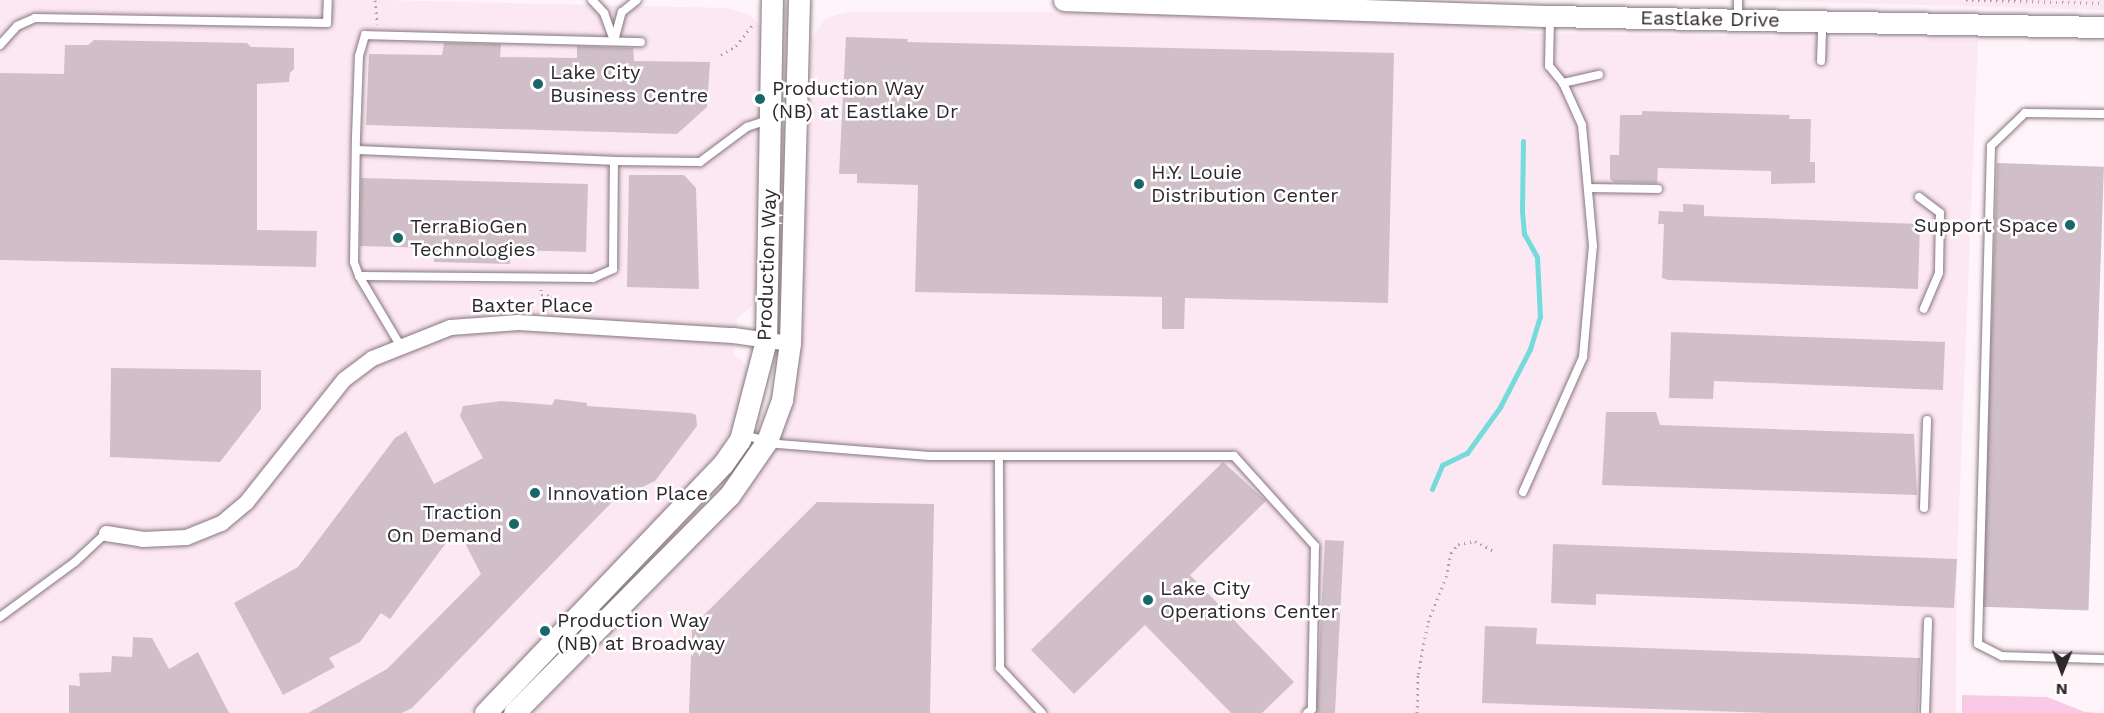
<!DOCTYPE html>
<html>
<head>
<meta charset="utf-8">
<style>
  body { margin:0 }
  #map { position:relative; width:2104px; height:713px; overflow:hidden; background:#fff4fa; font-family:"Work Sans",sans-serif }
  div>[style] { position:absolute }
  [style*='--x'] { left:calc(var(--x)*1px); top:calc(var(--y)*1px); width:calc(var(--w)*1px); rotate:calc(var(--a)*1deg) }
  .built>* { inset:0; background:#fce8f3 }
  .green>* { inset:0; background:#f9cae5 }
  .stream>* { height:5px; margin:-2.5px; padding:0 2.5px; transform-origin:2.5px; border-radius:2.5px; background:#75dadc }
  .building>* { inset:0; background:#d0bfc8; transform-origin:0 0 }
  .path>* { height:3px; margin-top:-1.5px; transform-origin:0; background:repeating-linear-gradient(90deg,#ada4a9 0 1.5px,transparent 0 6px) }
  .roads { filter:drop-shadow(0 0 2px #86767f) drop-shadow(0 0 2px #86767f) }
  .lane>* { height:8px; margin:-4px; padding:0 4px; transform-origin:4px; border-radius:4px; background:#fff }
  .street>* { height:15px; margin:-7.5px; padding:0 7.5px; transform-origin:7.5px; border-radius:7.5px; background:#fff }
  .secondary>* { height:21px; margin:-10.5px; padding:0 10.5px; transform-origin:10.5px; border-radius:10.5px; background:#fff }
  .dots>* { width:16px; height:16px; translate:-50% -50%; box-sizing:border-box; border:3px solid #fff; border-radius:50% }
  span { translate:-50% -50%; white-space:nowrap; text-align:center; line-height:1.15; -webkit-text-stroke:5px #fff; paint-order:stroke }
  .street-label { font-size:20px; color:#2e282b }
  .poi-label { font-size:20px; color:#2e282b }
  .left { translate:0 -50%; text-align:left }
  .right { translate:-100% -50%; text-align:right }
  .north { position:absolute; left:2032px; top:641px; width:60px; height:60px; -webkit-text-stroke:4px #fff; paint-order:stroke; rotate:181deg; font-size:16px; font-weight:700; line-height:24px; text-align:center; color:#2e282b }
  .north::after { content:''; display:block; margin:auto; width:21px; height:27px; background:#2e282b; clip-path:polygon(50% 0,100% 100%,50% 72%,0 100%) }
</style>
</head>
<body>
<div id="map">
  <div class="built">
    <div style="clip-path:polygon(0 0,384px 0,726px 8px,749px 14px,759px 25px,762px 31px,757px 294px,753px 305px,738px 317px,733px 354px,743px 361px,750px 373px,733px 426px,720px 449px,683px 494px,470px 713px,0 713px)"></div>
    <div style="clip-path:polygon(1736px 0,2104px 0,2104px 10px)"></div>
    <div style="clip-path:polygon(847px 12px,1033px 12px,1482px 23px,1528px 33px,1978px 40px,1957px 559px,1956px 713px,533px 713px,745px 495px,773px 446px,791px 406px,803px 332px,811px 39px,826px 18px)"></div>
  </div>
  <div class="green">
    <div style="clip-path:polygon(1962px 695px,2047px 697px,2085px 712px,2098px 713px,1962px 713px)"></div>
  </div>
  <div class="stream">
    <div style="--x:1432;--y:489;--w:26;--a:-67"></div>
    <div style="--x:1442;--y:465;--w:28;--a:-26"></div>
    <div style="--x:1467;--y:453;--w:57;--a:-54.3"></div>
    <div style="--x:1500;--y:407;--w:65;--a:-62.7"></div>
    <div style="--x:1530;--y:349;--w:34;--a:-73"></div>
    <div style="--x:1540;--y:317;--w:60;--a:-92.9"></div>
    <div style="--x:1537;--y:257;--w:26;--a:-119"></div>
    <div style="--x:1524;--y:234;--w:23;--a:-95"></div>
    <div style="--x:1522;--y:211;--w:70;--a:-89.2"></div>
  </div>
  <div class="building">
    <div style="clip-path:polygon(846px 37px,908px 39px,907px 42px,1394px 53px,1388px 303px,1185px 298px,1184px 329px,1162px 329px,1162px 297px,915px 292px,918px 185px,857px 183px,857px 174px,839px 174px)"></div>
    <div style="clip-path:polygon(94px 40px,247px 43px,251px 47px,294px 48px,294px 69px,290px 73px,289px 82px,257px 84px,257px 230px,317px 231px,316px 267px,0 260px,0 73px,64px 74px,65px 45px,88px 45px)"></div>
    <div style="clip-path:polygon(444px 43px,501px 44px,500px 57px,577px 58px,577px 46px,633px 48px,634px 61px,710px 62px,707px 107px,677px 134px,366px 125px,369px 54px,442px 55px)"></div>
    <div style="clip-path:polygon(1642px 111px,1790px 115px,1789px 119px,1811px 119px,1810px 162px,1815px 162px,1815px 183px,1771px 184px,1771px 171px,1658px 168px,1657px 183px,1614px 182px,1610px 179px,1610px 155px,1619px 155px,1620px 115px,1642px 115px)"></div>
    <div style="left:1997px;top:163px;width:107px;height:444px;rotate:2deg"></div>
    <div style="clip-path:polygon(629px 175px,684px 175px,696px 188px,699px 289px,627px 287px)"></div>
    <div style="clip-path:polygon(361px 178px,588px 184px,586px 252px,510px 250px,510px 264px,434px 262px,435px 248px,360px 246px)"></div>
    <div style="clip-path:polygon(1683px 204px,1704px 205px,1704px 216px,1920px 224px,1918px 289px,1668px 280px,1662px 278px,1664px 224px,1658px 224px,1659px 211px,1683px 212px)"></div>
    <div style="clip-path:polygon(1671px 332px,1945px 342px,1943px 390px,1714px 381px,1713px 399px,1669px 398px)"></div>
    <div style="clip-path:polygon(111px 368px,261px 370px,261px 409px,220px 462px,110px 457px)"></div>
    <div style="clip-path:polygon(555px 399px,587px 403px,587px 406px,691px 413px,696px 415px,697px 426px,655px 481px,612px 502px,412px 708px,402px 713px,308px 713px,387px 669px,481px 574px,457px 528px,390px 619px,381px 613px,360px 642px,329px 658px,335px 667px,283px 695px,234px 603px,298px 567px,395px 438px,406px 431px,434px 484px,483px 458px,460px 416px,463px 406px,501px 401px,552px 405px)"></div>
    <div style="clip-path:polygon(1606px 412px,1656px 412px,1660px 425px,1914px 434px,1917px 495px,1602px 485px)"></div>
    <div style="clip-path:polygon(1223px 462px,1266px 501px,1190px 575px,1294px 682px,1262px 713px,1231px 713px,1145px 625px,1074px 694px,1031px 650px)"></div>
    <div style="clip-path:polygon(817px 502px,934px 504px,930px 713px,689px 713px,692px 627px)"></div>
    <div style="left:1325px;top:540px;width:19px;height:173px;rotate:3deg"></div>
    <div style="clip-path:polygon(1553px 544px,1957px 559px,1954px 608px,1596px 594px,1596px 605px,1551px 603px)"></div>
    <div style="clip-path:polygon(1485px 626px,1537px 628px,1536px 644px,1920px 658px,1918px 713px,1770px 713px,1482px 703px)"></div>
    <div style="clip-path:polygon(133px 637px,152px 638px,169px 669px,198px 652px,229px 713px,69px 713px,69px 685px,80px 686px,79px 673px,111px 672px,112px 656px,132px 657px)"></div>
  </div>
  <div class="path">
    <div style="--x:375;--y:0;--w:24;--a:85"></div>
    <div style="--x:1966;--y:0;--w:138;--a:1.2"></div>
    <div style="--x:721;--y:55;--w:17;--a:-31"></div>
    <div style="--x:736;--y:46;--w:28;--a:-52"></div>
    <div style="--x:541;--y:289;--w:6;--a:90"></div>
    <div style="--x:541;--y:295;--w:12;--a:5"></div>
    <div style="--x:553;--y:296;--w:14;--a:90"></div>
    <div style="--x:1417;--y:713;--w:39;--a:-89"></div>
    <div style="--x:1418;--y:674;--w:53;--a:-79.1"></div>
    <div style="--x:1428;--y:622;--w:48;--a:-68.2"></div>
    <div style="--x:1446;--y:577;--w:25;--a:-78"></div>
    <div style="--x:1451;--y:553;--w:11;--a:-52"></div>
    <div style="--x:1458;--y:544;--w:17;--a:-10"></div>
    <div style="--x:1475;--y:541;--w:21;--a:28"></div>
  </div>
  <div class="roads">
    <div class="lane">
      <div style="--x:592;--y:0;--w:18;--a:47"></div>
      <div style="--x:604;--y:13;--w:29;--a:70"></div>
      <div style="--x:1738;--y:0;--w:18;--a:90"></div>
      <div style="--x:614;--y:41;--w:30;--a:-75"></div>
      <div style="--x:622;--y:12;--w:19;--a:-39"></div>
      <div style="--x:0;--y:45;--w:25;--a:-48"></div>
      <div style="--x:17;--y:26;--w:20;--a:-24"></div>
      <div style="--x:35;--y:18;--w:292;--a:1"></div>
      <div style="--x:327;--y:23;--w:23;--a:-88"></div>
      <div style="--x:1821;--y:61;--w:37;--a:-88"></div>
      <div style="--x:1563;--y:83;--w:37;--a:-13"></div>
      <div style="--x:2104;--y:114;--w:79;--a:-179.3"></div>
      <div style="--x:2025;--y:113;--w:47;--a:135.9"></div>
      <div style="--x:1991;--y:146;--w:498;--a:91.5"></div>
      <div style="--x:1978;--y:644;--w:27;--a:27"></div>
      <div style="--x:2002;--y:656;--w:102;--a:1.7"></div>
      <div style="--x:356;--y:150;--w:258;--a:2.4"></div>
      <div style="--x:1590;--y:188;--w:68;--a:0.8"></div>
      <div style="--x:1919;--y:197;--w:26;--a:37"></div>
      <div style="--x:1940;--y:213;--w:60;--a:91"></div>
      <div style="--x:1939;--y:273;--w:39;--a:113"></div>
      <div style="--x:359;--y:276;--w:15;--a:-110"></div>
      <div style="--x:354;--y:262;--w:125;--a:-89.1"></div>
      <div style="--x:356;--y:137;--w:81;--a:-87.9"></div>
      <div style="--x:359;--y:56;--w:22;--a:-74"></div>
      <div style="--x:365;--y:35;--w:276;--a:1.5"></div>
      <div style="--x:400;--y:345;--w:80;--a:-120.7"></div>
      <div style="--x:359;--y:276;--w:234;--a:0.5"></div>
      <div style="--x:593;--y:278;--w:22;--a:-24"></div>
      <div style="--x:613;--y:269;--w:108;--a:-89.5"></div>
      <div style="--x:614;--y:161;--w:86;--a:0.7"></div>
      <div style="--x:700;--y:162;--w:59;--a:-36.7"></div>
      <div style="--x:747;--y:127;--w:21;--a:-19"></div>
      <div style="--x:743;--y:435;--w:36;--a:14"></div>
      <div style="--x:778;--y:444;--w:152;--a:4.5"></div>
      <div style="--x:930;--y:456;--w:69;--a:0"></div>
      <div style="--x:1523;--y:492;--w:148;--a:-66"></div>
      <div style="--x:1583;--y:357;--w:111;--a:-84.9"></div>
      <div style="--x:1593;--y:246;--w:121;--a:-95.2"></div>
      <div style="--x:1582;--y:125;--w:46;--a:-114.3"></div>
      <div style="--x:1563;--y:83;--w:22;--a:-129"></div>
      <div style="--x:1549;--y:66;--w:49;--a:-88.8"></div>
      <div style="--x:1924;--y:508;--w:88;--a:-88"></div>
      <div style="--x:0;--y:617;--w:93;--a:-36.3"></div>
      <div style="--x:75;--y:562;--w:42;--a:-43.1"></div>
      <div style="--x:1042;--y:713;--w:62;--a:-133"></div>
      <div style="--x:1000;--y:668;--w:212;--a:-90.3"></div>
      <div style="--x:999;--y:456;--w:235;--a:0"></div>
      <div style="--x:1234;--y:456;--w:121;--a:48"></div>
      <div style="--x:1315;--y:546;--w:163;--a:91.1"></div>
      <div style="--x:1312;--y:709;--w:6;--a:141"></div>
      <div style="--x:1925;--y:713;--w:92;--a:-88.1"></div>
    </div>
    <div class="street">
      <div style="--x:106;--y:533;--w:36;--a:9"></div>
      <div style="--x:142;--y:539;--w:44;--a:-2.6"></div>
      <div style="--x:186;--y:537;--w:38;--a:-22"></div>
      <div style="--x:221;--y:523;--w:33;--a:-40"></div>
      <div style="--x:246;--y:502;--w:157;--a:-51.5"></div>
      <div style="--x:344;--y:379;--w:35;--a:-37"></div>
      <div style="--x:372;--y:358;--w:84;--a:-21.7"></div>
      <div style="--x:450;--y:327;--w:68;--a:-4.2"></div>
      <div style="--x:518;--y:322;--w:215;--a:3.5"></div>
      <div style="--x:733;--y:335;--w:58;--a:8"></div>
    </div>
    <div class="secondary">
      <div style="--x:1064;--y:0;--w:486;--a:1.9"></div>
      <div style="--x:1550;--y:16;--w:554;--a:1.14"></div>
      <div style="--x:485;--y:713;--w:344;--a:-46.3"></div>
      <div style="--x:723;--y:464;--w:29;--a:-55"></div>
      <div style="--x:740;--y:440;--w:103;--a:-75.4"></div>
      <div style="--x:766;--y:340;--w:340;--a:-89"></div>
      <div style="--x:514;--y:713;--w:305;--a:-45.3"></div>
      <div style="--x:729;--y:496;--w:67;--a:-55.4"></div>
      <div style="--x:767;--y:441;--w:44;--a:-69.9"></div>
      <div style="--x:782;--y:400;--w:58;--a:-82"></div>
      <div style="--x:790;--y:343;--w:343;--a:-88.5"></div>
    </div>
  </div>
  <div class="dots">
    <div style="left:538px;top:84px;background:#196769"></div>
    <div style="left:760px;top:99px;background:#196769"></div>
    <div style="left:1139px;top:184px;background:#196769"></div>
    <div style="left:2070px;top:225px;background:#196769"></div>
    <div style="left:398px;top:238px;background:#196769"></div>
    <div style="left:535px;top:493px;background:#196769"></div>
    <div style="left:514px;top:524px;background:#196769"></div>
    <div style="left:1148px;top:600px;background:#196769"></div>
    <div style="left:545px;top:631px;background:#196769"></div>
  </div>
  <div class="street-label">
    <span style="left:1710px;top:19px;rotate:1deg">Eastlake Drive</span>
    <span style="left:767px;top:265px;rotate:-88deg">Production Way</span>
    <span style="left:532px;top:305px">Baxter Place</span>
  </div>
  <div class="poi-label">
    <span class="left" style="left:550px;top:84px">Lake City<br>Business Centre</span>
    <span class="left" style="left:772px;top:100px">Production Way<br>(NB) at Eastlake Dr</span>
    <span class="left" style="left:1151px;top:184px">H.Y. Louie<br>Distribution Center</span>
    <span class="right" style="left:2058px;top:225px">Support Space</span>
    <span class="left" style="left:410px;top:238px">TerraBioGen<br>Technologies</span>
    <span class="left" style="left:547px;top:493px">Innovation Place</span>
    <span class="right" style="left:502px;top:524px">Traction<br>On Demand</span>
    <span class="left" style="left:1160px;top:600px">Lake City<br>Operations Center</span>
    <span class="left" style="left:557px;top:632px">Production Way<br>(NB) at Broadway</span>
  </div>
  <div class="north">N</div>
</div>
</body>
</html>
